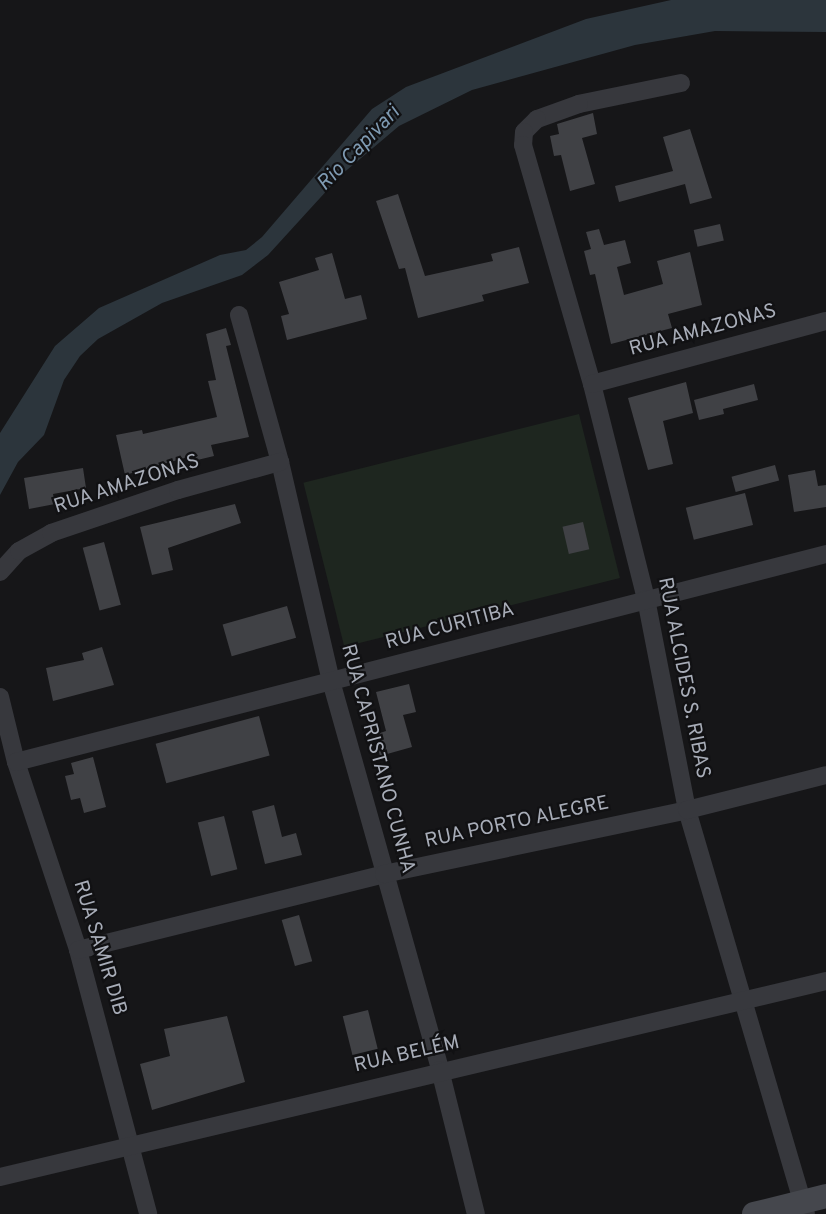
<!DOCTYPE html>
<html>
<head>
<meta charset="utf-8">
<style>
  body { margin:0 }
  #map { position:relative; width:826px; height:1214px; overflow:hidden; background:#161618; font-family:Overpass,sans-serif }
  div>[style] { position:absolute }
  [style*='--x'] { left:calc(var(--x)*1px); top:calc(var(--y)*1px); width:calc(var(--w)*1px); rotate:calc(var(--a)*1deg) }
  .green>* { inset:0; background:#1e261f; transform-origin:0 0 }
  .water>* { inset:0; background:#2c353c }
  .building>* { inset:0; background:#404145; transform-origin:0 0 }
  .street>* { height:18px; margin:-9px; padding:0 9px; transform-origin:9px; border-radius:9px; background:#37383d }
  .secondary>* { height:24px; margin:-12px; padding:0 12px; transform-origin:12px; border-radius:12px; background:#45474d }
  span { translate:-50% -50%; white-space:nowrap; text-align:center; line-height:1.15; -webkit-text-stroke:4.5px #111113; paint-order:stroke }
  .street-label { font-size:20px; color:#a8adb8 }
  .water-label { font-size:21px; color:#7f9bb3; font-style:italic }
</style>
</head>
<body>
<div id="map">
  <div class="green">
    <div style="left:579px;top:414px;width:169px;height:284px;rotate:76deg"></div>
  </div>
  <div class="water">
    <div style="clip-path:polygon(671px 0,826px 0,826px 32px,715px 31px,635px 45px,472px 90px,399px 126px,341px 175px,268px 255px,242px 275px,162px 303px,98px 339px,80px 356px,64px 380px,44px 435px,18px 462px,0 495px,0 433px,55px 346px,99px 308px,220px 255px,246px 250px,262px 237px,372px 109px,406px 87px,586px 19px)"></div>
  </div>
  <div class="building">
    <div style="clip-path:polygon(593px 113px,597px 134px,582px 138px,595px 184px,570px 191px,561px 155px,554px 156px,550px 136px,559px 134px,557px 124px)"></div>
    <div style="clip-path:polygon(690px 129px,712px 198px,690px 204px,685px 184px,619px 202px,615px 186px,673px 171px,663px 137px)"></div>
    <div style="clip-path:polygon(398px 194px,425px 276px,493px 261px,491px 254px,519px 247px,529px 283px,482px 295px,484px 301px,418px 318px,405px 268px,399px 269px,376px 201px)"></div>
    <div style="left:720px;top:224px;width:17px;height:27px;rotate:77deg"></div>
    <div style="clip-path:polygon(599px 229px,604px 245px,625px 240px,631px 263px,617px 267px,624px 295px,663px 284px,657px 261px,690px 252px,702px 305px,668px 314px,672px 328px,611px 344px,595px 274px,590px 275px,584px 251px,591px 249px,586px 232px)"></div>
    <div style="clip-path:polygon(332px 253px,345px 299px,361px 295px,367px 319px,287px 340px,281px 316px,289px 314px,279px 282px,319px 270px,315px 258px)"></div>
    <div style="clip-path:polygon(226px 328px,231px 345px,226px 346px,249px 437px,211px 445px,214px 456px,189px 462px,188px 457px,125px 475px,116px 435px,142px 430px,143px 434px,217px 417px,208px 381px,216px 380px,206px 334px)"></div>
    <div style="clip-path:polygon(686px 382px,693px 413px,663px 421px,673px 464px,648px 470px,628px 398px)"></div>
    <div style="clip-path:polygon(754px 384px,758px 400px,723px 409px,724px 414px,699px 420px,694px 400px)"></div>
    <div style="left:775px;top:465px;width:16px;height:45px;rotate:75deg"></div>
    <div style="clip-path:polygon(83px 468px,86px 488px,53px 494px,55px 504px,29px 509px,24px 478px)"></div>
    <div style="clip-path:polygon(815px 470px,818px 486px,826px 485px,826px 507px,794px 512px,788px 475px)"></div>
    <div style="left:745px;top:493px;width:33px;height:61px;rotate:76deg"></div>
    <div style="clip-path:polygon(235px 504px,241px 523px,168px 548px,173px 570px,152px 575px,140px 527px)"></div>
    <div style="left:583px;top:522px;width:28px;height:21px;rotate:77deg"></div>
    <div style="left:104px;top:542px;width:65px;height:22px;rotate:75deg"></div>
    <div style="left:287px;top:606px;width:33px;height:67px;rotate:74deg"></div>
    <div style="clip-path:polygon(102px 647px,114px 685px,53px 701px,46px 668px,84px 660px,82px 653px)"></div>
    <div style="clip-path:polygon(409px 684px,416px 712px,403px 715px,412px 747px,380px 756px,374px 735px,386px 731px,376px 692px)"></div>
    <div style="left:259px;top:716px;width:41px;height:107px;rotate:75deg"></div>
    <div style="clip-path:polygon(93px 757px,106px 807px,84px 813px,80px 798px,71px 800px,65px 776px,74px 774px,71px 763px)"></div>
    <div style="clip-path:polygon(274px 805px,282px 837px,296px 833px,302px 855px,265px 864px,252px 811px)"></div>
    <div style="left:224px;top:816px;width:55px;height:27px;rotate:76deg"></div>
    <div style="left:299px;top:915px;width:48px;height:18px;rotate:74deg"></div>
    <div style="left:368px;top:1010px;width:40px;height:26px;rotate:76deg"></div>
    <div style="clip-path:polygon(227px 1016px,245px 1082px,152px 1110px,140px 1064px,170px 1056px,164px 1029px)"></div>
  </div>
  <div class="street">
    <div style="--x:681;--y:83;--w:104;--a:168.4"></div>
    <div style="--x:579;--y:104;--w:45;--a:160.3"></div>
    <div style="--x:537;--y:119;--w:18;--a:135"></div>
    <div style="--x:524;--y:132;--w:13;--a:94"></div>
    <div style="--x:523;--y:145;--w:249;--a:73.9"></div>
    <div style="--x:592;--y:384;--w:222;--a:75.9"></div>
    <div style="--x:646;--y:599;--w:215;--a:79"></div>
    <div style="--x:687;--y:810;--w:421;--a:73.6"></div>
    <div style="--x:239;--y:315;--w:153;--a:74.4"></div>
    <div style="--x:280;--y:462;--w:225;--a:76.9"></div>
    <div style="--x:331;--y:681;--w:404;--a:74.3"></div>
    <div style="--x:440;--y:1070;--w:148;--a:76"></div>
    <div style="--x:592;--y:384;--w:242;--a:-15.1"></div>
    <div style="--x:0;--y:572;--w:28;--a:-48"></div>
    <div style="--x:19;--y:551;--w:37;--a:-29"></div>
    <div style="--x:51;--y:533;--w:134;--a:-18.7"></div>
    <div style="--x:178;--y:490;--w:106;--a:-15.4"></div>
    <div style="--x:0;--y:697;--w:67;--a:76.2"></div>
    <div style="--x:16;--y:762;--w:198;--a:71.7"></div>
    <div style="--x:78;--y:950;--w:273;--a:75.1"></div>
    <div style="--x:16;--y:762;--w:836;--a:-14.4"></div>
    <div style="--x:78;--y:950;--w:315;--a:-13.9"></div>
    <div style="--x:384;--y:874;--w:310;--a:-11.9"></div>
    <div style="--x:687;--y:810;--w:143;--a:-14.1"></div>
    <div style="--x:0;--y:1177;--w:849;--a:-13.35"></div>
  </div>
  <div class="secondary">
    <div style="--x:754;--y:1214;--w:74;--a:-14"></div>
  </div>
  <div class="street-label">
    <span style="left:703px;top:331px;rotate:-15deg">RUA AMAZONAS</span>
    <span style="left:127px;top:485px;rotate:-18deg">RUA AMAZONAS</span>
    <span style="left:450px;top:627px;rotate:-15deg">RUA CURITIBA</span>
    <span style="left:683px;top:678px;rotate:79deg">RUA ALCIDES S. RIBAS</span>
    <span style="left:377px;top:759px;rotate:75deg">RUA CAPRISTANO CUNHA</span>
    <span style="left:517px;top:823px;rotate:-12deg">RUA PORTO ALEGRE</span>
    <span style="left:99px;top:948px;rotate:73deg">RUA SAMIR DIB</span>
    <span style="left:407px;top:1055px;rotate:-13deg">RUA BELÉM</span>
  </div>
  <div class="water-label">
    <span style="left:359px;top:149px;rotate:-46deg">Rio Capivari</span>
  </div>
</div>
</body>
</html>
